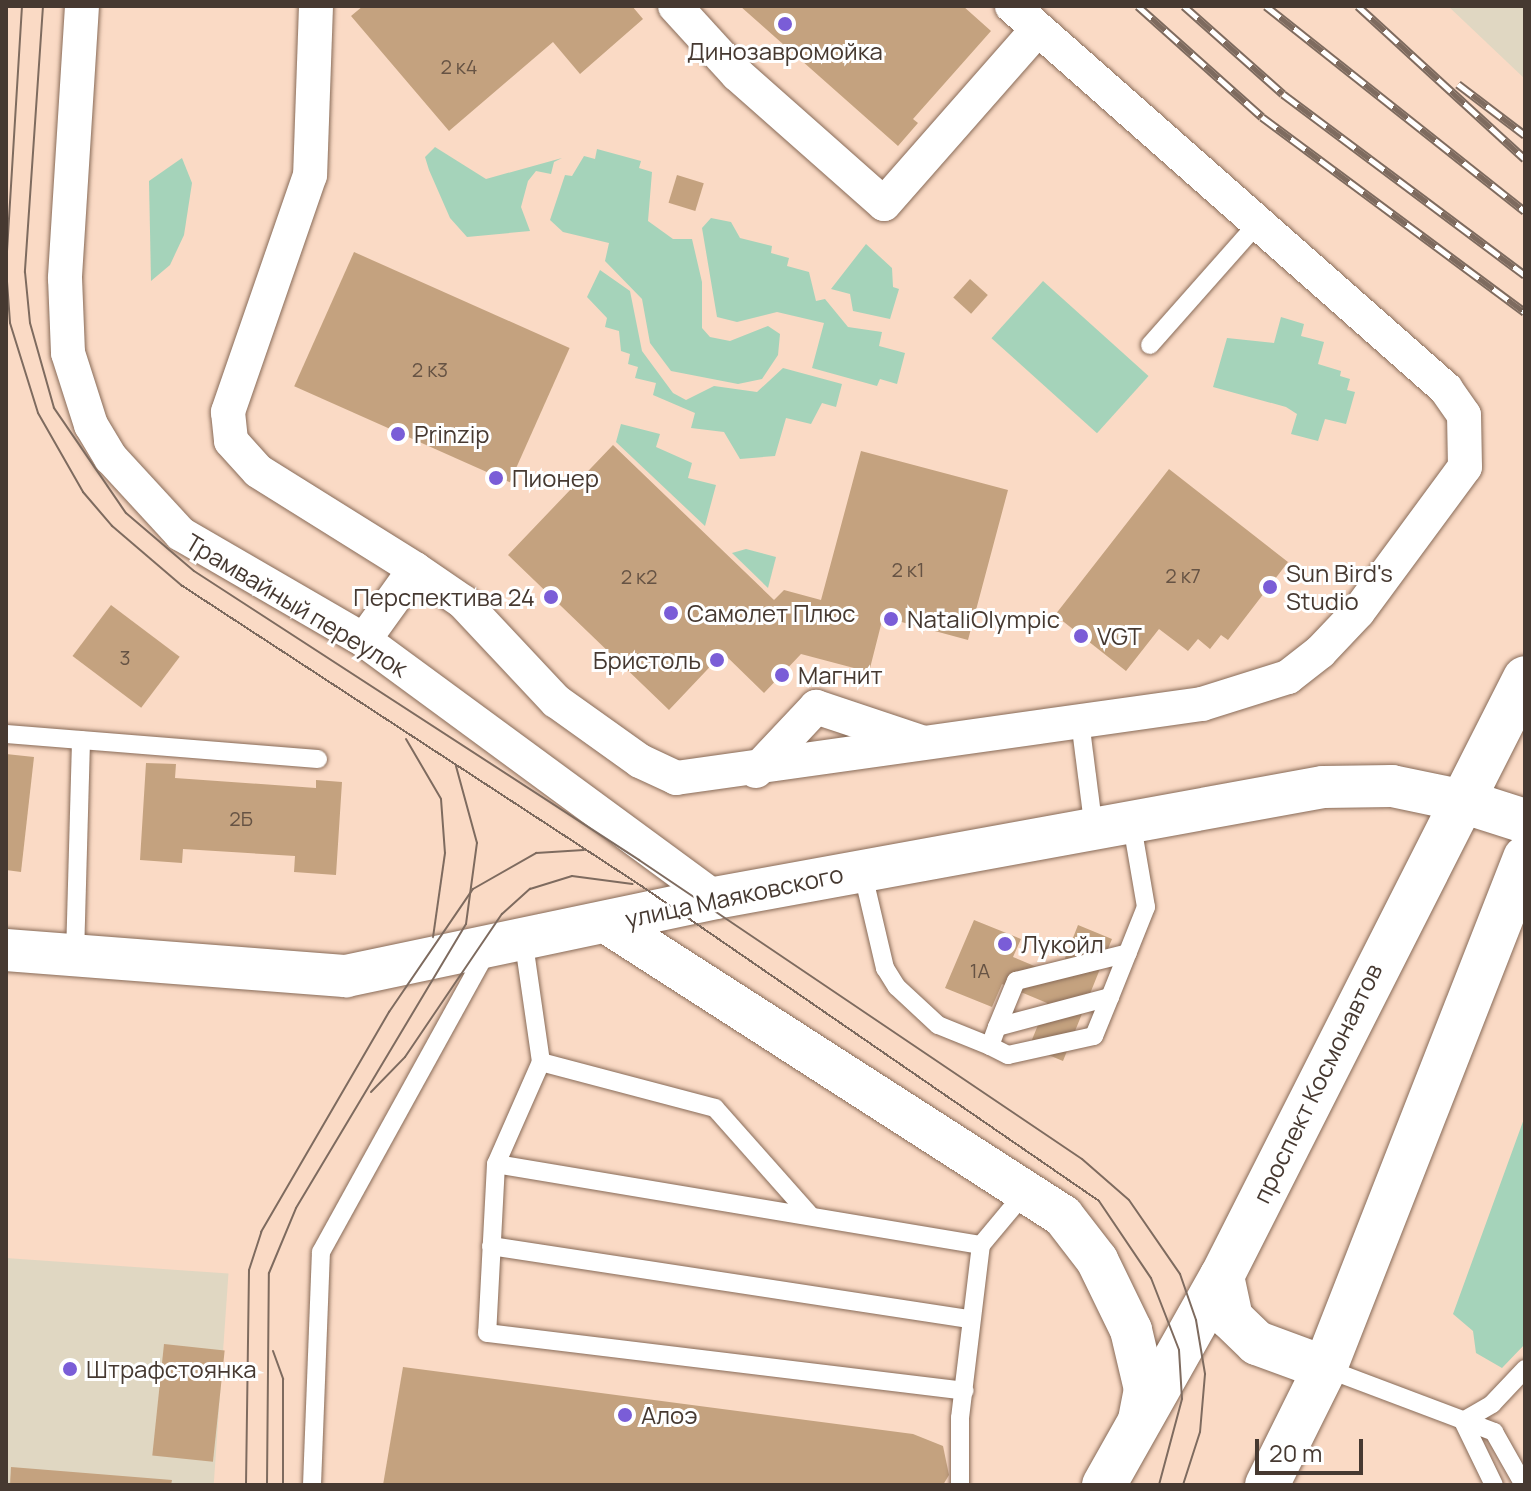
<!DOCTYPE html>
<html>
<head>
<meta charset="utf-8">
<style>
  body { margin:0 }
  #map { position:relative; width:1531px; height:1491px; overflow:hidden; background:#fadac5; font-family:Manrope,sans-serif }
  div>[style] { position:absolute }
  [style*='--x'] { left:calc(var(--x)*1px); top:calc(var(--y)*1px); width:calc(var(--w)*1px); rotate:calc(var(--a)*1deg) }
  .industrial>* { inset:0; background:#e0d7c2; transform-origin:0 0 }
  .green>* { inset:0; background:#a5d3ba; transform-origin:0 0 }
  .building>* { inset:0; background:#c4a27f; transform-origin:0 0 }
  .roads { filter:drop-shadow(0 0 2px #886b58) drop-shadow(0 0 2px #886b58) }
  .service>* { height:18px; margin:-9px; padding:0 9px; transform-origin:9px; border-radius:9px; background:#fff }
  .minor>* { height:34px; margin:-17px; padding:0 17px; transform-origin:17px; border-radius:17px; background:#fff }
  .tertiary>* { height:42px; margin:-21px; padding:0 21px; transform-origin:21px; border-radius:21px; background:#fff }
  .secondary>* { height:44px; margin:-22px; padding:0 22px; transform-origin:22px; border-radius:22px; background:#fff }
  .primary>* { height:44px; margin:-22px; padding:0 22px; transform-origin:22px; border-radius:22px; background:#fff }
  .tram>* { height:2px; margin:-1px; padding:0 1px; transform-origin:1px; border-radius:1px; background:#7e6b5f }
  .rail>* { height:9px; margin-top:-4.5px; transform-origin:0; background:repeating-linear-gradient(90deg,#fff 0 18px,#7e6b5f 0 36px); box-sizing:border-box; border-block:2px solid #7e6b5f }
  .dots>* { width:22px; height:22px; translate:-50% -50%; box-sizing:border-box; border:4px solid #fff; border-radius:50% }
  span { translate:-50% -50%; white-space:nowrap; text-align:center; line-height:1.15; -webkit-text-stroke:6px #fff; paint-order:stroke }
  .number-label { font-size:20px; color:#665344 }
  .number-label span { -webkit-text-stroke-width:0 }
  .poi-label { font-size:24px; color:#463931 }
  .left { translate:0 -50%; text-align:left }
  .right { translate:-100% -50%; text-align:right }
  .street-label { font-size:24px; color:#463931 }
  .frame { position:absolute; inset:0; border:8px solid #463931; pointer-events:none }
  .scale { position:absolute; left:1255px; top:1439px; width:108px; height:36px; box-sizing:border-box; border:4px solid #463931; border-top:0; padding-left:10px; font-size:24px; line-height:28px; white-space:nowrap; color:#463931; -webkit-text-stroke:6px #fff; paint-order:stroke }
</style>
</head>
<body>
<div id="map">
  <div class="industrial">
    <div style="clip-path:polygon(1448px 6px,1525px 6px,1525px 79px)"></div>
    <div style="left:6px;top:1258px;width:223px;height:227px;rotate:4deg"></div>
  </div>
  <div class="green">
    <div style="clip-path:polygon(435px 147px,486px 179px,562px 158px,554px 162px,551px 174px,536px 171px,528px 181px,521px 207px,530px 231px,467px 237px,450px 218px,429px 170px,425px 157px)"></div>
    <div style="clip-path:polygon(597px 149px,641px 161px,639px 168px,652px 172px,648px 221px,673px 239px,692px 239px,702px 282px,702px 328px,710px 337px,730px 341px,768px 326px,780px 334px,778px 355px,762px 379px,738px 384px,671px 371px,650px 343px,642px 299px,605px 261px,609px 243px,563px 232px,550px 220px,565px 175px,572px 176px,584px 156px,595px 159px)"></div>
    <div style="clip-path:polygon(182px 158px,192px 183px,184px 235px,170px 265px,151px 281px,149px 181px)"></div>
    <div style="clip-path:polygon(711px 218px,731px 222px,740px 238px,772px 246px,771px 253px,789px 258px,787px 266px,809px 272px,816px 301px,825px 299px,848px 327px,882px 332px,879px 346px,905px 353px,897px 384px,880px 379px,877px 386px,812px 368px,824px 323px,777px 312px,737px 322px,717px 317px,702px 228px)"></div>
    <div style="clip-path:polygon(866px 244px,892px 268px,893px 287px,899px 289px,890px 319px,853px 311px,850px 294px,831px 289px)"></div>
    <div style="clip-path:polygon(600px 270px,630px 291px,642px 351px,673px 393px,686px 400px,714px 386px,757px 392px,783px 368px,842px 384px,836px 407px,822px 403px,811px 424px,786px 418px,775px 456px,740px 459px,724px 432px,691px 428px,695px 413px,653px 395px,656px 383px,635px 378px,638px 367px,628px 364px,630px 354px,621px 351px,619px 331px,605px 327px,607px 318px,587px 297px)"></div>
    <div style="left:1043px;top:281px;width:142px;height:77px;rotate:42deg"></div>
    <div style="clip-path:polygon(1281px 317px,1304px 324px,1301px 336px,1324px 342px,1318px 364px,1341px 371px,1340px 376px,1350px 379px,1347px 390px,1355px 392px,1346px 424px,1325px 419px,1318px 441px,1291px 434px,1297px 414px,1286px 407px,1213px 387px,1227px 338px,1274px 343px)"></div>
    <div style="clip-path:polygon(621px 424px,660px 434px,656px 447px,692px 463px,688px 478px,716px 485px,705px 526px,616px 442px)"></div>
    <div style="clip-path:polygon(746px 549px,776px 557px,768px 588px,732px 553px)"></div>
    <div style="clip-path:polygon(1525px 1116px,1525px 1344px,1502px 1368px,1476px 1353px,1473px 1331px,1453px 1314px)"></div>
  </div>
  <div class="building">
    <div style="clip-path:polygon(363px 6px,632px 6px,643px 19px,580px 74px,553px 42px,449px 131px,351px 16px)"></div>
    <div style="clip-path:polygon(740px 6px,963px 6px,991px 31px,913px 119px,918px 123px,898px 146px)"></div>
    <div style="left:677px;top:175px;width:28px;height:29px;rotate:17deg"></div>
    <div style="left:354px;top:252px;width:236px;height:147px;rotate:24deg"></div>
    <div style="left:970px;top:279px;width:24px;height:25px;rotate:42deg"></div>
    <div style="clip-path:polygon(613px 445px,774px 600px,784px 590px,821px 600px,861px 451px,1008px 490px,968px 640px,883px 617px,869px 672px,801px 654px,764px 693px,723px 653px,669px 710px,508px 555px)"></div>
    <div style="clip-path:polygon(1169px 469px,1288px 562px,1228px 640px,1221px 635px,1210px 649px,1198px 639px,1188px 651px,1159px 629px,1126px 671px,1055px 615px)"></div>
    <div style="left:111px;top:605px;width:86px;height:64px;rotate:37deg"></div>
    <div style="clip-path:polygon(6px 754px,34px 757px,21px 872px,6px 870px)"></div>
    <div style="clip-path:polygon(146px 763px,176px 764px,175px 778px,316px 788px,316px 780px,342px 782px,336px 875px,294px 872px,295px 856px,183px 849px,182px 863px,140px 860px)"></div>
    <div style="clip-path:polygon(974px 920px,1021px 939px,1013px 957px,1058px 976px,1078px 925px,1112px 939px,1063px 1061px,1029px 1047px,1047px 1003px,1002px 984px,992px 1007px,945px 988px)"></div>
    <div style="left:164px;top:1344px;width:61px;height:112px;rotate:6deg"></div>
    <div style="clip-path:polygon(403px 1367px,913px 1434px,943px 1446px,949px 1475px,943px 1485px,383px 1485px)"></div>
    <div style="clip-path:polygon(11px 1467px,172px 1480px,171px 1485px,10px 1485px)"></div>
  </div>
  <div class="roads">
    <div class="service">
      <div style="--x:1150;--y:345;--w:163;--a:-48.5"></div>
      <div style="--x:1080;--y:721;--w:111;--a:82.7"></div>
      <div style="--x:6;--y:734;--w:313;--a:4.6"></div>
      <div style="--x:862;--y:870;--w:101;--a:76.8"></div>
      <div style="--x:885;--y:968;--w:22;--a:58"></div>
      <div style="--x:897;--y:987;--w:56;--a:42.8"></div>
      <div style="--x:938;--y:1025;--w:56;--a:22"></div>
      <div style="--x:990;--y:1046;--w:20;--a:-70"></div>
      <div style="--x:997;--y:1027;--w:117;--a:-14.9"></div>
      <div style="--x:1110;--y:997;--w:97;--a:-68.2"></div>
      <div style="--x:1146;--y:907;--w:83;--a:-99.7"></div>
      <div style="--x:523;--y:937;--w:126;--a:81.8"></div>
      <div style="--x:541;--y:1062;--w:111;--a:113.8"></div>
      <div style="--x:496;--y:1164;--w:169;--a:93"></div>
      <div style="--x:487;--y:1333;--w:481;--a:6.9"></div>
      <div style="--x:75;--y:956;--w:216;--a:-88.4"></div>
      <div style="--x:997;--y:1027;--w:50;--a:-67.6"></div>
      <div style="--x:1016;--y:981;--w:115;--a:-14"></div>
      <div style="--x:990;--y:1046;--w:20;--a:27"></div>
      <div style="--x:1008;--y:1055;--w:88;--a:-12.5"></div>
      <div style="--x:1094;--y:1036;--w:42;--a:-67.7"></div>
      <div style="--x:541;--y:1062;--w:180;--a:14.8"></div>
      <div style="--x:715;--y:1108;--w:143;--a:48.4"></div>
      <div style="--x:496;--y:1164;--w:492;--a:9.5"></div>
      <div style="--x:491;--y:1246;--w:484;--a:8.7"></div>
      <div style="--x:1325;--y:1368;--w:181;--a:20.7"></div>
      <div style="--x:1494;--y:1432;--w:61;--a:60.5"></div>
      <div style="--x:1463;--y:1421;--w:34;--a:-30"></div>
      <div style="--x:1492;--y:1404;--w:48;--a:-46.7"></div>
      <div style="--x:1463;--y:1421;--w:71;--a:64.2"></div>
      <div style="--x:312;--y:1485;--w:233;--a:-87.8"></div>
      <div style="--x:321;--y:1252;--w:344;--a:-61.1"></div>
      <div style="--x:960;--y:1485;--w:67;--a:-90"></div>
      <div style="--x:960;--y:1418;--w:174;--a:-83.1"></div>
      <div style="--x:981;--y:1245;--w:72;--a:-50.1"></div>
    </div>
    <div class="minor">
      <div style="--x:82;--y:6;--w:273;--a:93.6"></div>
      <div style="--x:65;--y:278;--w:75;--a:87.7"></div>
      <div style="--x:68;--y:353;--w:76;--a:72.3"></div>
      <div style="--x:91;--y:425;--w:39;--a:59"></div>
      <div style="--x:111;--y:458;--w:103;--a:47.4"></div>
      <div style="--x:181;--y:534;--w:211;--a:30.1"></div>
      <div style="--x:364;--y:640;--w:436;--a:36.3"></div>
      <div style="--x:316;--y:6;--w:169;--a:92"></div>
      <div style="--x:310;--y:175;--w:251;--a:109.1"></div>
      <div style="--x:228;--y:412;--w:29;--a:84"></div>
      <div style="--x:231;--y:441;--w:40;--a:48"></div>
      <div style="--x:258;--y:471;--w:185;--a:32"></div>
      <div style="--x:415;--y:569;--w:87;--a:125.7"></div>
      <div style="--x:675;--y:6;--w:92;--a:47.6"></div>
      <div style="--x:737;--y:74;--w:196;--a:41.5"></div>
      <div style="--x:884;--y:204;--w:233;--a:-48.7"></div>
      <div style="--x:415;--y:569;--w:58;--a:34.5"></div>
      <div style="--x:463;--y:602;--w:136;--a:46.8"></div>
      <div style="--x:556;--y:701;--w:103;--a:35.5"></div>
      <div style="--x:640;--y:761;--w:40;--a:25"></div>
      <div style="--x:676;--y:778;--w:531;--a:-8.01"></div>
      <div style="--x:1202;--y:704;--w:90;--a:-17.4"></div>
      <div style="--x:1288;--y:677;--w:41;--a:-38"></div>
      <div style="--x:1320;--y:652;--w:55;--a:-46.5"></div>
      <div style="--x:1358;--y:612;--w:180;--a:-53.6"></div>
      <div style="--x:1465;--y:467;--w:52;--a:-91.1"></div>
      <div style="--x:1464;--y:415;--w:32;--a:-125"></div>
      <div style="--x:1446;--y:389;--w:579;--a:-138.57"></div>
      <div style="--x:756;--y:771;--w:88;--a:-46.8"></div>
      <div style="--x:816;--y:707;--w:111;--a:18.4"></div>
    </div>
    <div class="tertiary">
      <div style="--x:606;--y:922;--w:543;--a:32.75"></div>
      <div style="--x:1063;--y:1216;--w:56;--a:52.3"></div>
      <div style="--x:1097;--y:1260;--w:78;--a:64.1"></div>
      <div style="--x:1131;--y:1330;--w:61;--a:76.7"></div>
      <div style="--x:1145;--y:1389;--w:37;--a:101"></div>
      <div style="--x:6;--y:950;--w:341;--a:4.4"></div>
      <div style="--x:346;--y:976;--w:377;--a:-11.9"></div>
      <div style="--x:715;--y:898;--w:618;--a:-10.35"></div>
      <div style="--x:1323;--y:787;--w:69;--a:-0.8"></div>
      <div style="--x:1392;--y:786;--w:68;--a:11.8"></div>
    </div>
    <div class="secondary">
      <div style="--x:1459;--y:800;--w:69;--a:17.7"></div>
    </div>
    <div class="primary">
      <div style="--x:1222;--y:1276;--w:43;--a:77.9"></div>
      <div style="--x:1231;--y:1318;--w:36;--a:44"></div>
      <div style="--x:1257;--y:1343;--w:72;--a:20.2"></div>
      <div style="--x:1104;--y:1485;--w:240;--a:-60.6"></div>
      <div style="--x:1222;--y:1276;--w:670;--a:-63.13"></div>
      <div style="--x:1267;--y:1485;--w:131;--a:-63.6"></div>
      <div style="--x:1325;--y:1368;--w:548;--a:-68.59"></div>
    </div>
  </div>
  <div class="tram">
    <div style="--x:22;--y:6;--w:262;--a:93.5"></div>
    <div style="--x:6;--y:268;--w:55;--a:85.8"></div>
    <div style="--x:10;--y:323;--w:94;--a:72.7"></div>
    <div style="--x:38;--y:413;--w:91;--a:60.3"></div>
    <div style="--x:83;--y:492;--w:45;--a:49.5"></div>
    <div style="--x:112;--y:526;--w:91;--a:40.5"></div>
    <div style="--x:181;--y:585;--w:552;--a:33.17"></div>
    <div style="--x:643;--y:887;--w:554;--a:34.55"></div>
    <div style="--x:1099;--y:1201;--w:93;--a:56"></div>
    <div style="--x:1151;--y:1278;--w:77;--a:68.7"></div>
    <div style="--x:1179;--y:1350;--w:49;--a:86.5"></div>
    <div style="--x:1182;--y:1399;--w:89;--a:105"></div>
    <div style="--x:43;--y:6;--w:267;--a:93.9"></div>
    <div style="--x:25;--y:272;--w:51;--a:84.4"></div>
    <div style="--x:30;--y:323;--w:88;--a:74.2"></div>
    <div style="--x:54;--y:408;--w:127;--a:55.6"></div>
    <div style="--x:126;--y:513;--w:89;--a:40.5"></div>
    <div style="--x:194;--y:571;--w:531;--a:33"></div>
    <div style="--x:639;--y:860;--w:534;--a:34.02"></div>
    <div style="--x:1082;--y:1159;--w:62;--a:41.1"></div>
    <div style="--x:1129;--y:1200;--w:90;--a:55.4"></div>
    <div style="--x:1180;--y:1274;--w:49;--a:70.8"></div>
    <div style="--x:1196;--y:1320;--w:55;--a:80.5"></div>
    <div style="--x:1205;--y:1374;--w:58;--a:94.9"></div>
    <div style="--x:1200;--y:1432;--w:56;--a:107.8"></div>
    <div style="--x:406;--y:739;--w:69;--a:59.7"></div>
    <div style="--x:441;--y:799;--w:54;--a:85.8"></div>
    <div style="--x:445;--y:853;--w:85;--a:98.1"></div>
    <div style="--x:371;--y:1092;--w:49;--a:-45.8"></div>
    <div style="--x:405;--y:1057;--w:173;--a:-55.9"></div>
    <div style="--x:502;--y:914;--w:38;--a:-42"></div>
    <div style="--x:530;--y:889;--w:44;--a:-17.2"></div>
    <div style="--x:572;--y:876;--w:61;--a:7.6"></div>
    <div style="--x:273;--y:1351;--w:30;--a:70"></div>
    <div style="--x:283;--y:1379;--w:106;--a:90"></div>
    <div style="--x:246;--y:1485;--w:215;--a:-89.2"></div>
    <div style="--x:249;--y:1270;--w:40;--a:-72"></div>
    <div style="--x:261;--y:1232;--w:255;--a:-59.8"></div>
    <div style="--x:389;--y:1012;--w:149;--a:-55.7"></div>
    <div style="--x:473;--y:889;--w:73;--a:-29.7"></div>
    <div style="--x:536;--y:853;--w:48;--a:-3.6"></div>
    <div style="--x:267;--y:1485;--w:212;--a:-89.5"></div>
    <div style="--x:269;--y:1273;--w:70;--a:-67.4"></div>
    <div style="--x:296;--y:1208;--w:331;--a:-59.1"></div>
    <div style="--x:466;--y:924;--w:82;--a:-82.3"></div>
    <div style="--x:477;--y:843;--w:80;--a:-105.3"></div>
  </div>
  <div class="rail">
    <div style="--x:1138;--y:6;--w:166;--a:41.8"></div>
    <div style="--x:1262;--y:117;--w:327;--a:36.6"></div>
    <div style="--x:1184;--y:6;--w:132;--a:41.6"></div>
    <div style="--x:1283;--y:94;--w:302;--a:36.8"></div>
    <div style="--x:1266;--y:6;--w:330;--a:38.4"></div>
    <div style="--x:1358;--y:6;--w:226;--a:42.5"></div>
    <div style="--x:1458;--y:84;--w:84;--a:37.3"></div>
  </div>
  <div class="dots">
    <div style="left:785px;top:24px;background:#7a5dd7"></div>
    <div style="left:398px;top:434px;background:#7a5dd7"></div>
    <div style="left:496px;top:478px;background:#7a5dd7"></div>
    <div style="left:1270px;top:587px;background:#7a5dd7"></div>
    <div style="left:551px;top:597px;background:#7a5dd7"></div>
    <div style="left:671px;top:613px;background:#7a5dd7"></div>
    <div style="left:891px;top:619px;background:#7a5dd7"></div>
    <div style="left:1081px;top:636px;background:#7a5dd7"></div>
    <div style="left:717px;top:660px;background:#7a5dd7"></div>
    <div style="left:782px;top:675px;background:#7a5dd7"></div>
    <div style="left:1005px;top:944px;background:#7a5dd7"></div>
    <div style="left:70px;top:1369px;background:#7a5dd7"></div>
    <div style="left:625px;top:1415px;background:#7a5dd7"></div>
  </div>
  <div class="number-label">
    <span style="left:459px;top:66px">2 к4</span>
    <span style="left:430px;top:369px">2 к3</span>
    <span style="left:908px;top:569px">2 к1</span>
    <span style="left:1183px;top:575px">2 к7</span>
    <span style="left:639px;top:576px">2 к2</span>
    <span style="left:125px;top:657px">3</span>
    <span style="left:241px;top:818px">2Б</span>
    <span style="left:980px;top:970px">1А</span>
  </div>
  <div class="poi-label">
    <span style="left:785px;top:51px">Динозавромойка</span>
    <span class="left" style="left:414px;top:434px">Prinzip</span>
    <span class="left" style="left:512px;top:478px">Пионер</span>
    <span class="left" style="left:1286px;top:587px">Sun Bird's<br>Studio</span>
    <span class="right" style="left:535px;top:597px">Перспектива 24</span>
    <span class="left" style="left:687px;top:613px">Самолет Плюс</span>
    <span class="left" style="left:907px;top:619px">NataliOlympic</span>
    <span class="left" style="left:1097px;top:636px">VGT</span>
    <span class="right" style="left:701px;top:660px">Бристоль</span>
    <span class="left" style="left:798px;top:675px">Магнит</span>
    <span class="left" style="left:1021px;top:944px">Лукойл</span>
    <span class="left" style="left:86px;top:1369px">Штрафстоянка</span>
    <span class="left" style="left:641px;top:1415px">Алоэ</span>
  </div>
  <div class="street-label">
    <span style="left:297px;top:605px;rotate:31deg">Трамвайный переулок</span>
    <span style="left:734px;top:896px;rotate:-12deg">улица Маяковского</span>
    <span style="left:1317px;top:1083px;rotate:-64deg">проспект Космонавтов</span>
  </div>
  <div class="frame"></div>
  <div class="scale">20 m</div>
</div>
</body>
</html>
